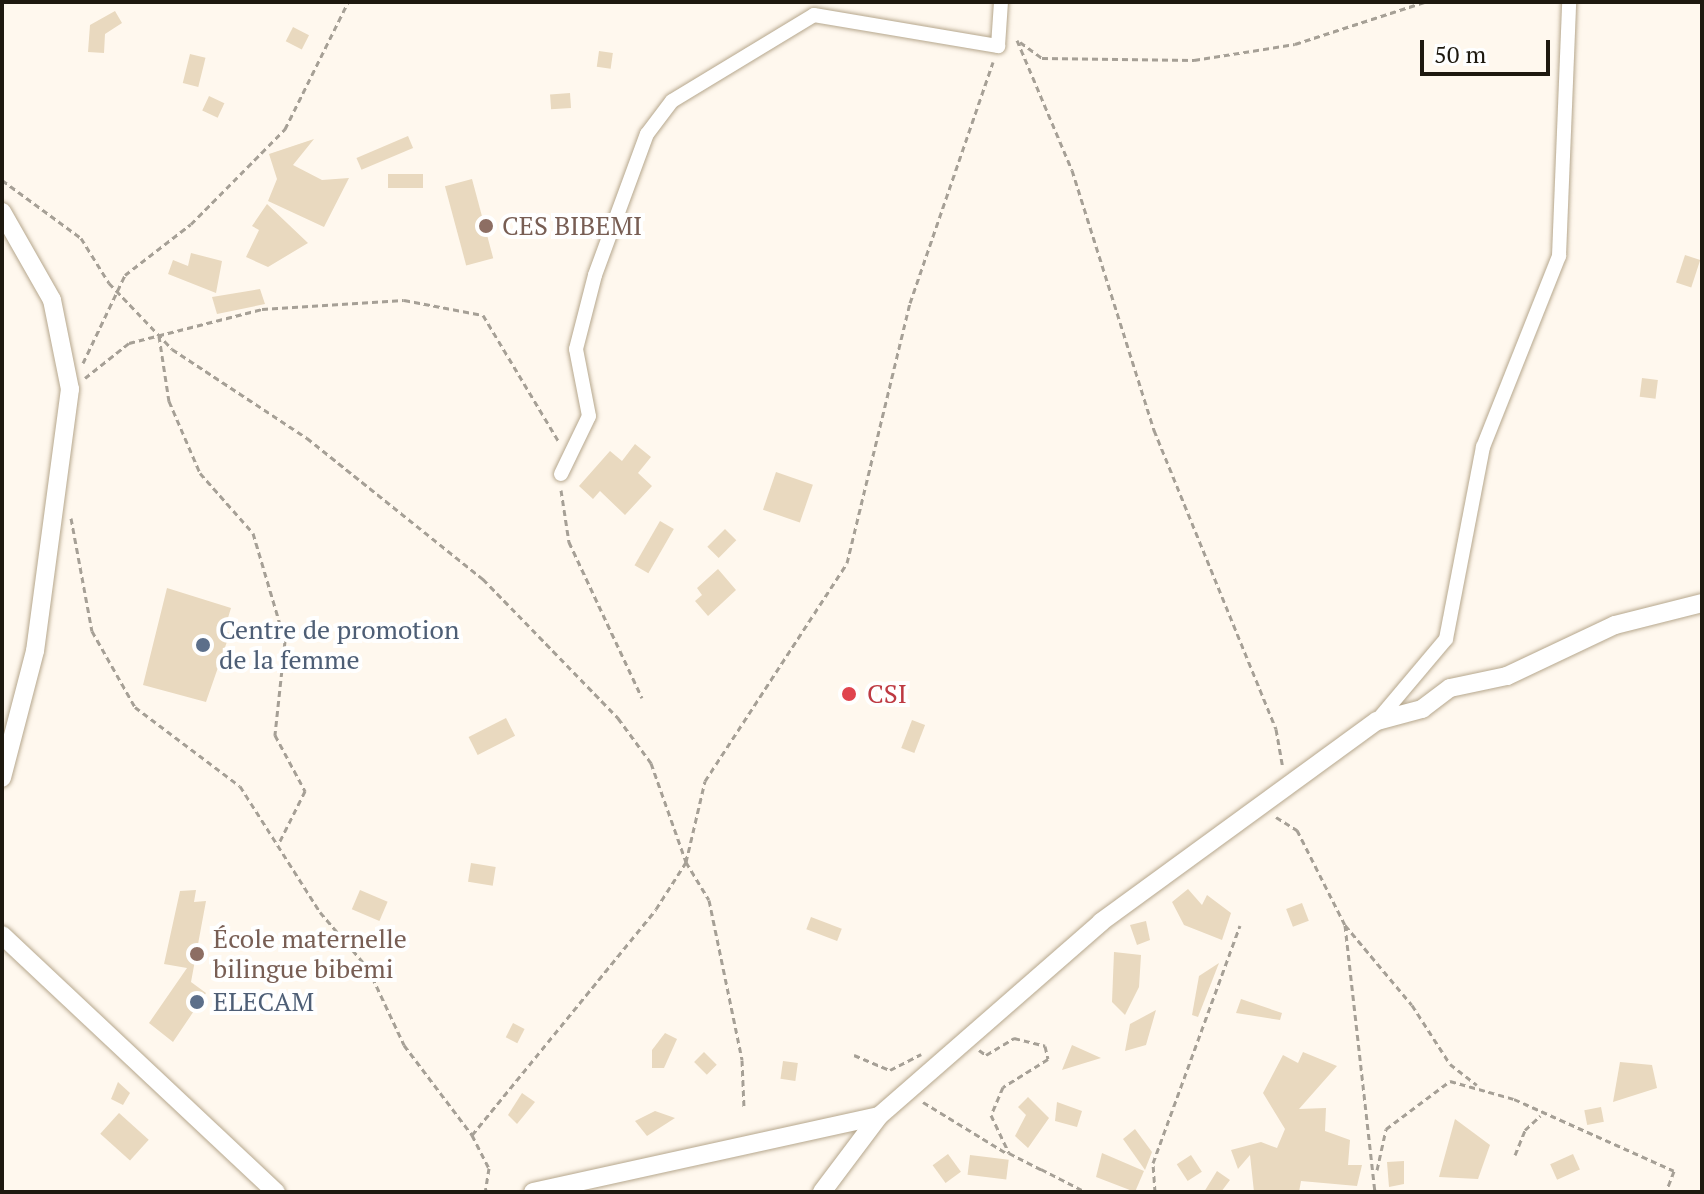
<!DOCTYPE html>
<html>
<head>
<meta charset="utf-8">
<style>
  body { margin:0 }
  #map { position:relative; width:1704px; height:1194px; overflow:hidden; background:#fff8ee; font-family:"PT Serif",serif }
  div>[style] { position:absolute }
  [style*='--x'] { left:calc(var(--x)*1px); top:calc(var(--y)*1px); width:calc(var(--w)*1px); rotate:calc(var(--a)*1deg) }
  .building>* { inset:0; background:#e9d9bf; transform-origin:0 0 }
  .path>* { height:3px; margin-top:-1.5px; transform-origin:0; background:repeating-linear-gradient(90deg,#a6a096 0 6px,transparent 0 10px) }
  .roads { filter:drop-shadow(0 0 2px #b6a78d) drop-shadow(0 0 2px #b6a78d) }
  .minor>* { height:14px; margin:-7px; padding:0 7px; transform-origin:7px; border-radius:7px; background:#fff }
  .secondary>* { height:18px; margin:-9px; padding:0 9px; transform-origin:9px; border-radius:9px; background:#fff }
  .dots>* { width:22px; height:22px; translate:-50% -50%; box-sizing:border-box; border:4px solid #fff; border-radius:50% }
  span { translate:-50% -50%; white-space:nowrap; text-align:center; line-height:1.15; -webkit-text-stroke:8px #fff; paint-order:stroke }
  .education-label { font-size:26px; color:#785e54 }
  .left { translate:0 -50%; text-align:left }
  .service-label { font-size:26px; color:#4e5e75 }
  .health-label { font-size:26px; color:#be3a42 }
  .frame { position:absolute; inset:0; border:4px solid #1e190f; pointer-events:none }
  .scale { position:absolute; left:1420px; top:40px; width:130px; height:36px; box-sizing:border-box; border:4px solid #1e190f; border-top:0; padding-left:10px; font-size:24px; line-height:28px; white-space:nowrap; color:#1e190f; -webkit-text-stroke:6px #fff; paint-order:stroke }
</style>
</head>
<body>
<div id="map">
  <div class="building">
    <div style="clip-path:polygon(115px 11px,122px 23px,105px 34px,104px 53px,88px 52px,90px 25px)"></div>
    <div style="left:293px;top:27px;width:18px;height:16px;rotate:27deg"></div>
    <div style="left:599px;top:51px;width:14px;height:16px;rotate:8deg"></div>
    <div style="left:190px;top:54px;width:16px;height:30px;rotate:14deg"></div>
    <div style="left:570px;top:93px;width:15px;height:20px;rotate:86deg"></div>
    <div style="left:209px;top:96px;width:17px;height:16px;rotate:25deg"></div>
    <div style="left:408px;top:136px;width:13px;height:56px;rotate:67deg"></div>
    <div style="clip-path:polygon(314px 139px,293px 165px,322px 180px,349px 178px,324px 227px,268px 201px,277px 179px,269px 154px)"></div>
    <div style="left:423px;top:174px;width:14px;height:35px;rotate:90deg"></div>
    <div style="left:472px;top:179px;width:82px;height:28px;rotate:75deg"></div>
    <div style="clip-path:polygon(267px 204px,308px 243px,268px 267px,246px 257px,259px 230px,252px 226px)"></div>
    <div style="clip-path:polygon(191px 253px,222px 261px,216px 293px,168px 274px,173px 260px,188px 266px)"></div>
    <div style="left:1685px;top:255px;width:16px;height:29px;rotate:18deg"></div>
    <div style="clip-path:polygon(260px 289px,265px 304px,217px 314px,212px 297px)"></div>
    <div style="left:1642px;top:378px;width:16px;height:19px;rotate:7deg"></div>
    <div style="clip-path:polygon(635px 444px,651px 457px,638px 473px,652px 486px,625px 515px,600px 491px,593px 499px,579px 486px,610px 451px,622px 461px)"></div>
    <div style="left:776px;top:472px;width:39px;height:40px;rotate:19deg"></div>
    <div style="left:660px;top:521px;width:16px;height:51px;rotate:30deg"></div>
    <div style="left:725px;top:529px;width:16px;height:25px;rotate:45deg"></div>
    <div style="clip-path:polygon(718px 569px,736px 590px,708px 616px,695px 601px,702px 595px,697px 588px)"></div>
    <div style="clip-path:polygon(167px 588px,231px 608px,224px 631px,230px 633px,206px 702px,143px 685px)"></div>
    <div style="left:506px;top:718px;width:20px;height:42px;rotate:63deg"></div>
    <div style="left:912px;top:720px;width:14px;height:30px;rotate:21deg"></div>
    <div style="left:471px;top:863px;width:25px;height:19px;rotate:9deg"></div>
    <div style="clip-path:polygon(1188px 889px,1202px 905px,1207px 895px,1231px 913px,1222px 940px,1184px 925px,1172px 902px)"></div>
    <div style="clip-path:polygon(196px 890px,194px 902px,206px 901px,191px 982px,206px 993px,173px 1042px,149px 1023px,187px 968px,164px 964px,180px 891px)"></div>
    <div style="left:360px;top:890px;width:30px;height:21px;rotate:23deg"></div>
    <div style="left:1302px;top:903px;width:19px;height:17px;rotate:69deg"></div>
    <div style="left:811px;top:917px;width:33px;height:13px;rotate:21deg"></div>
    <div style="clip-path:polygon(1146px 921px,1150px 940px,1137px 945px,1130px 925px)"></div>
    <div style="clip-path:polygon(1114px 952px,1141px 955px,1139px 987px,1125px 1015px,1112px 1002px)"></div>
    <div style="clip-path:polygon(1219px 963px,1198px 1017px,1192px 1015px,1199px 976px)"></div>
    <div style="clip-path:polygon(1241px 999px,1282px 1013px,1280px 1020px,1236px 1013px)"></div>
    <div style="clip-path:polygon(1156px 1010px,1146px 1045px,1125px 1051px,1130px 1024px)"></div>
    <div style="left:513px;top:1023px;width:13px;height:16px;rotate:27deg"></div>
    <div style="clip-path:polygon(665px 1033px,677px 1039px,664px 1068px,652px 1068px,652px 1050px)"></div>
    <div style="clip-path:polygon(1072px 1045px,1101px 1058px,1062px 1070px)"></div>
    <div style="left:704px;top:1052px;width:18px;height:14px;rotate:45deg"></div>
    <div style="clip-path:polygon(1303px 1052px,1337px 1066px,1299px 1109px,1326px 1108px,1325px 1131px,1350px 1140px,1348px 1165px,1362px 1165px,1357px 1186px,1301px 1181px,1299px 1192px,1254px 1192px,1250px 1155px,1238px 1169px,1231px 1150px,1261px 1142px,1277px 1148px,1285px 1129px,1263px 1093px,1283px 1055px,1298px 1063px)"></div>
    <div style="left:783px;top:1061px;width:15px;height:18px;rotate:8deg"></div>
    <div style="clip-path:polygon(1620px 1062px,1652px 1065px,1657px 1088px,1613px 1102px)"></div>
    <div style="clip-path:polygon(118px 1082px,130px 1093px,123px 1105px,111px 1099px)"></div>
    <div style="clip-path:polygon(522px 1093px,535px 1102px,517px 1124px,508px 1115px)"></div>
    <div style="clip-path:polygon(1028px 1097px,1049px 1118px,1028px 1148px,1015px 1136px,1026px 1115px,1018px 1107px)"></div>
    <div style="clip-path:polygon(1057px 1102px,1082px 1111px,1077px 1127px,1055px 1121px)"></div>
    <div style="left:1601px;top:1107px;width:15px;height:17px;rotate:79deg"></div>
    <div style="clip-path:polygon(655px 1111px,675px 1118px,647px 1136px,635px 1121px)"></div>
    <div style="left:119px;top:1113px;width:40px;height:28px;rotate:42deg"></div>
    <div style="clip-path:polygon(1455px 1119px,1490px 1145px,1478px 1179px,1439px 1177px)"></div>
    <div style="clip-path:polygon(1135px 1129px,1152px 1152px,1145px 1170px,1123px 1139px)"></div>
    <div style="clip-path:polygon(1102px 1153px,1144px 1171px,1135px 1192px,1096px 1177px)"></div>
    <div style="left:948px;top:1154px;width:22px;height:19px;rotate:54deg"></div>
    <div style="left:1573px;top:1154px;width:17px;height:25px;rotate:66deg"></div>
    <div style="left:970px;top:1155px;width:39px;height:20px;rotate:7deg"></div>
    <div style="left:1191px;top:1155px;width:20px;height:17px;rotate:57deg"></div>
    <div style="clip-path:polygon(1404px 1161px,1404px 1184px,1389px 1187px,1387px 1162px)"></div>
    <div style="clip-path:polygon(1217px 1171px,1230px 1180px,1221px 1192px,1204px 1192px)"></div>
  </div>
  <div class="path">
    <div style="--x:1017;--y:40;--w:141;--a:67.1"></div>
    <div style="--x:1072;--y:170;--w:273;--a:72.5"></div>
    <div style="--x:1154;--y:430;--w:323;--a:67.8"></div>
    <div style="--x:1276;--y:729;--w:39;--a:80"></div>
    <div style="--x:1020;--y:42;--w:27;--a:36"></div>
    <div style="--x:1042;--y:58;--w:152;--a:0.8"></div>
    <div style="--x:1194;--y:60;--w:102;--a:-9"></div>
    <div style="--x:1295;--y:44;--w:136;--a:-18"></div>
    <div style="--x:2;--y:180;--w:98;--a:36.3"></div>
    <div style="--x:81;--y:238;--w:53;--a:58.1"></div>
    <div style="--x:109;--y:283;--w:91;--a:46.3"></div>
    <div style="--x:172;--y:349;--w:162;--a:33.4"></div>
    <div style="--x:307;--y:438;--w:226;--a:38.7"></div>
    <div style="--x:483;--y:579;--w:194;--a:45.8"></div>
    <div style="--x:618;--y:718;--w:56;--a:53.7"></div>
    <div style="--x:651;--y:763;--w:105;--a:70.5"></div>
    <div style="--x:686;--y:862;--w:44;--a:58.8"></div>
    <div style="--x:709;--y:900;--w:163;--a:78.3"></div>
    <div style="--x:742;--y:1060;--w:48;--a:87.6"></div>
    <div style="--x:159;--y:336;--w:66;--a:81.3"></div>
    <div style="--x:169;--y:401;--w:78;--a:66.7"></div>
    <div style="--x:200;--y:473;--w:80;--a:48.5"></div>
    <div style="--x:253;--y:533;--w:113;--a:73.5"></div>
    <div style="--x:285;--y:641;--w:95;--a:96.1"></div>
    <div style="--x:275;--y:735;--w:64;--a:61.8"></div>
    <div style="--x:305;--y:791;--w:60;--a:116.6"></div>
    <div style="--x:83;--y:363;--w:98;--a:-64.5"></div>
    <div style="--x:125;--y:275;--w:83;--a:-37.7"></div>
    <div style="--x:191;--y:224;--w:134;--a:-45.3"></div>
    <div style="--x:285;--y:129;--w:142;--a:-63.6"></div>
    <div style="--x:85;--y:378;--w:56;--a:-38.5"></div>
    <div style="--x:129;--y:343;--w:137;--a:-14.3"></div>
    <div style="--x:262;--y:309;--w:142;--a:-3.6"></div>
    <div style="--x:404;--y:300;--w:80;--a:10.8"></div>
    <div style="--x:483;--y:315;--w:148;--a:59.1"></div>
    <div style="--x:561;--y:490;--w:53;--a:81.3"></div>
    <div style="--x:569;--y:542;--w:172;--a:64.9"></div>
    <div style="--x:71;--y:518;--w:115;--a:79.5"></div>
    <div style="--x:92;--y:631;--w:87;--a:60.5"></div>
    <div style="--x:135;--y:707;--w:131;--a:37"></div>
    <div style="--x:240;--y:786;--w:149;--a:57.6"></div>
    <div style="--x:320;--y:912;--w:74;--a:49.4"></div>
    <div style="--x:368;--y:968;--w:85;--a:64.9"></div>
    <div style="--x:404;--y:1045;--w:113;--a:52.9"></div>
    <div style="--x:472;--y:1135;--w:37;--a:63"></div>
    <div style="--x:489;--y:1168;--w:24;--a:99"></div>
    <div style="--x:1276;--y:817;--w:25;--a:32"></div>
    <div style="--x:1297;--y:830;--w:106;--a:63.2"></div>
    <div style="--x:1345;--y:925;--w:269;--a:83.6"></div>
    <div style="--x:1345;--y:925;--w:104;--a:50.1"></div>
    <div style="--x:1412;--y:1005;--w:70;--a:57.2"></div>
    <div style="--x:1450;--y:1064;--w:34;--a:38"></div>
    <div style="--x:979;--y:1050;--w:9;--a:36"></div>
    <div style="--x:986;--y:1055;--w:33;--a:-31"></div>
    <div style="--x:1014;--y:1038;--w:32;--a:14"></div>
    <div style="--x:1045;--y:1046;--w:13;--a:77"></div>
    <div style="--x:1048;--y:1059;--w:53;--a:148.1"></div>
    <div style="--x:1003;--y:1087;--w:30;--a:113"></div>
    <div style="--x:991;--y:1115;--w:42;--a:64.7"></div>
    <div style="--x:1009;--y:1153;--w:37;--a:27"></div>
    <div style="--x:854;--y:1055;--w:39;--a:23"></div>
    <div style="--x:890;--y:1070;--w:35;--a:-27"></div>
    <div style="--x:923;--y:1102;--w:100;--a:31.5"></div>
    <div style="--x:472;--y:1135;--w:291;--a:-50.8"></div>
    <div style="--x:656;--y:909;--w:56;--a:-57.4"></div>
    <div style="--x:686;--y:862;--w:83;--a:-76.8"></div>
    <div style="--x:705;--y:781;--w:260;--a:-56.9"></div>
    <div style="--x:847;--y:563;--w:268;--a:-76.4"></div>
    <div style="--x:910;--y:303;--w:255;--a:-71"></div>
    <div style="--x:1515;--y:1155;--w:27;--a:-68"></div>
    <div style="--x:1525;--y:1130;--w:21;--a:-43"></div>
    <div style="--x:1041;--y:1169;--w:51;--a:27.1"></div>
    <div style="--x:1377;--y:1170;--w:42;--a:-77.6"></div>
    <div style="--x:1386;--y:1129;--w:80;--a:-36.9"></div>
    <div style="--x:1450;--y:1081;--w:66;--a:15.7"></div>
    <div style="--x:1514;--y:1099;--w:175;--a:24.2"></div>
    <div style="--x:1674;--y:1171;--w:22;--a:111"></div>
    <div style="--x:1155;--y:1192;--w:29;--a:-94"></div>
    <div style="--x:1153;--y:1163;--w:253;--a:-69.9"></div>
  </div>
  <div class="roads">
    <div class="minor">
      <div style="--x:561;--y:474;--w:64;--a:-64.2"></div>
      <div style="--x:589;--y:416;--w:68;--a:-101"></div>
      <div style="--x:576;--y:349;--w:76;--a:-75.6"></div>
      <div style="--x:595;--y:275;--w:150;--a:-69.8"></div>
      <div style="--x:647;--y:134;--w:41;--a:-52.9"></div>
      <div style="--x:672;--y:101;--w:166;--a:-31.2"></div>
      <div style="--x:814;--y:15;--w:187;--a:9.6"></div>
      <div style="--x:998;--y:46;--w:44;--a:-86.1"></div>
      <div style="--x:1377;--y:721;--w:107;--a:-49.9"></div>
      <div style="--x:1446;--y:639;--w:196;--a:-79.1"></div>
      <div style="--x:1483;--y:447;--w:206;--a:-68.3"></div>
      <div style="--x:1559;--y:256;--w:254;--a:-87.7"></div>
    </div>
    <div class="secondary">
      <div style="--x:2;--y:212;--w:101;--a:60.4"></div>
      <div style="--x:52;--y:300;--w:91;--a:78.6"></div>
      <div style="--x:70;--y:389;--w:264;--a:97.6"></div>
      <div style="--x:35;--y:651;--w:131;--a:104.6"></div>
      <div style="--x:2;--y:935;--w:376;--a:43.2"></div>
      <div style="--x:533;--y:1192;--w:354;--a:-12.4"></div>
      <div style="--x:822;--y:1192;--w:95;--a:-53.1"></div>
      <div style="--x:879;--y:1116;--w:295;--a:-41.1"></div>
      <div style="--x:1101;--y:922;--w:341;--a:-36.1"></div>
      <div style="--x:1377;--y:721;--w:47;--a:-14.9"></div>
      <div style="--x:1422;--y:709;--w:35;--a:-37"></div>
      <div style="--x:1450;--y:688;--w:58;--a:-11.9"></div>
      <div style="--x:1507;--y:676;--w:119;--a:-25.3"></div>
      <div style="--x:1615;--y:625;--w:90;--a:-14.2"></div>
    </div>
  </div>
  <div class="dots">
    <div style="left:486px;top:226px;background:#8d6e63"></div>
    <div style="left:203px;top:645px;background:#5c6f8a"></div>
    <div style="left:849px;top:694px;background:#e0444e"></div>
    <div style="left:197px;top:954px;background:#8d6e63"></div>
    <div style="left:197px;top:1002px;background:#5c6f8a"></div>
  </div>
  <div class="education-label">
    <span class="left" style="left:502px;top:226px">CES BIBEMI</span>
    <span class="left" style="left:213px;top:954px">École maternelle<br>bilingue bibemi</span>
  </div>
  <div class="service-label">
    <span class="left" style="left:219px;top:645px">Centre de promotion<br>de la femme</span>
    <span class="left" style="left:213px;top:1002px">ELECAM</span>
  </div>
  <div class="health-label">
    <span class="left" style="left:867px;top:694px">CSI</span>
  </div>
  <div class="frame"></div>
  <div class="scale">50 m</div>
</div>
</body>
</html>
